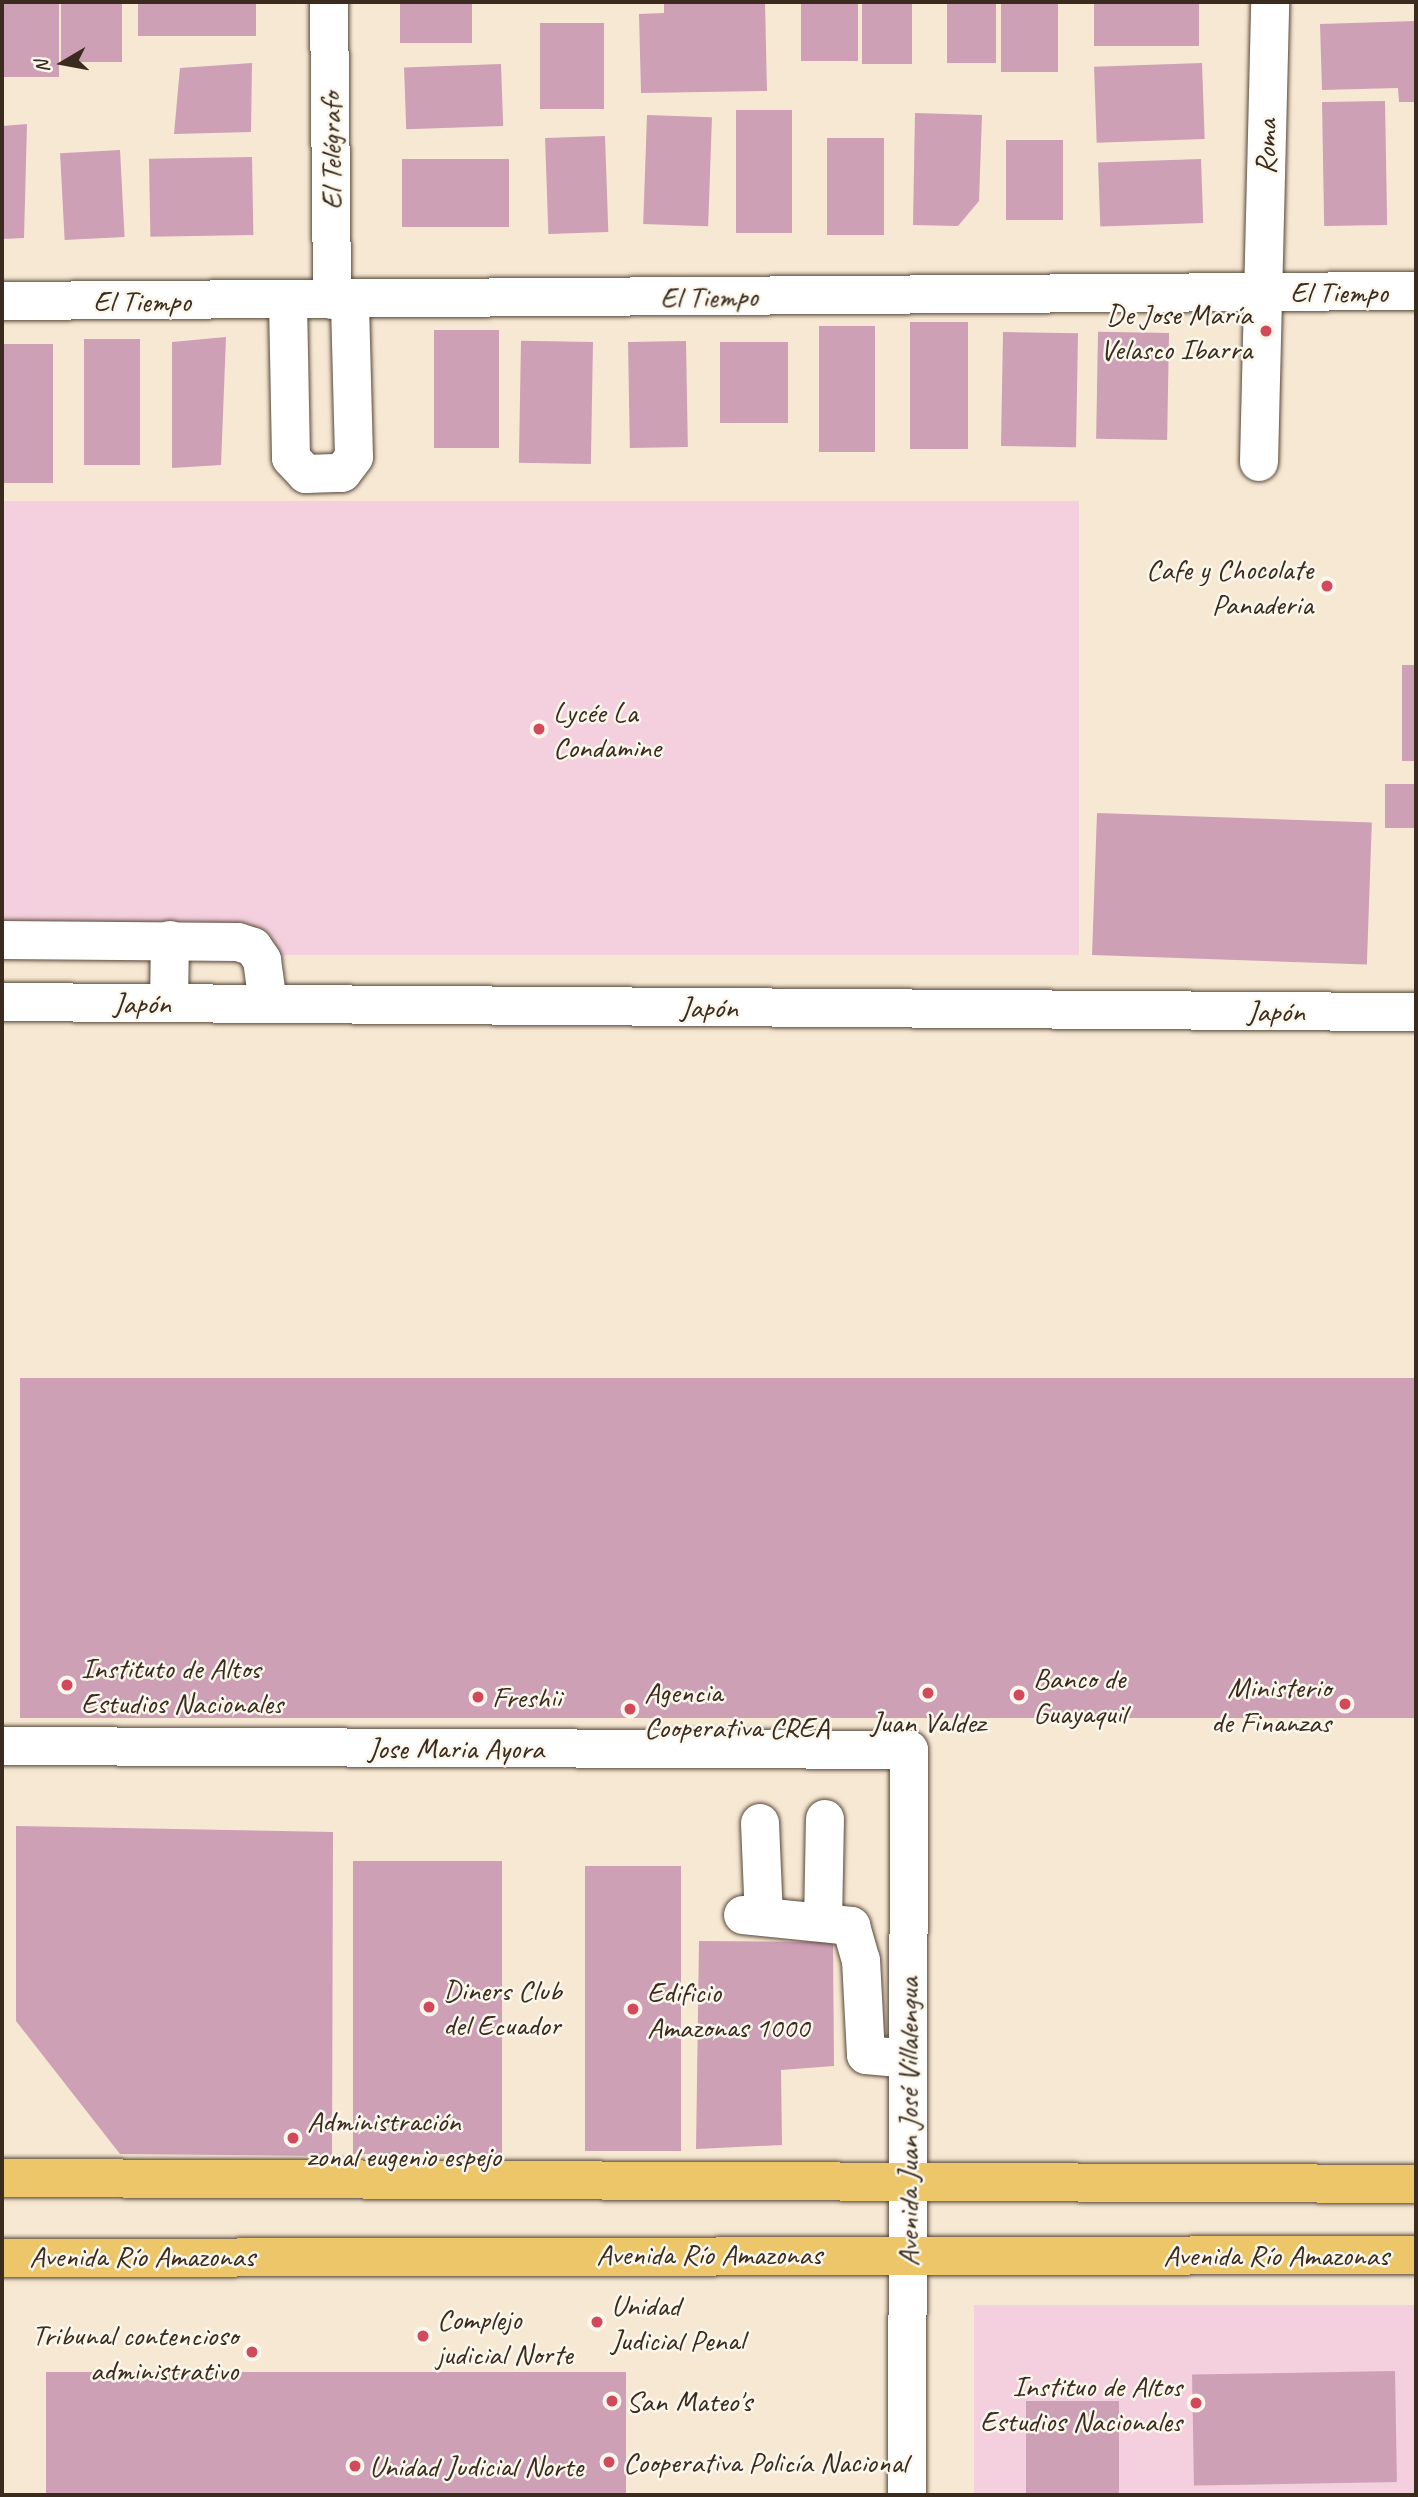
<!DOCTYPE html>
<html>
<head>
<meta charset="utf-8">
<style>
  body { margin:0 }
  #map { position:relative; width:1418px; height:2497px; overflow:hidden; background:#f7e8d3; font-family:Caveat,sans-serif }
  div>[style] { position:absolute }
  [style*='--x'] { left:calc(var(--x)*1px); top:calc(var(--y)*1px); width:calc(var(--w)*1px); rotate:calc(var(--a)*1deg) }
  .built>* { inset:0; background:#f4cfdd; transform-origin:0 0 }
  .building>* { inset:0; background:#cda0b6; transform-origin:0 0 }
  .roads { filter:drop-shadow(0 0 2px #574639) drop-shadow(0 0 2px #574639) }
  .minor>* { height:38px; margin:-19px; padding:0 19px; transform-origin:19px; border-radius:19px; background:#fff }
  .major>* { height:38px; margin:-19px; padding:0 19px; transform-origin:19px; border-radius:19px; background:#ecc669 }
  .dots>* { width:19px; height:19px; translate:-50% -50%; box-sizing:border-box; border:4px solid #fbf7ec; border-radius:50% }
  span { translate:-50% -50%; white-space:nowrap; text-align:center; line-height:1.15; -webkit-text-stroke:5px #fbf7ec; paint-order:stroke }
  .street-label { font-size:30px; color:#3b2a1e }
  .poi-label { font-size:30px; color:#3b2a1e }
  .right { translate:-100% -50%; text-align:right }
  .left { translate:0 -50%; text-align:left }
  .frame { position:absolute; inset:0; border:4px solid #3b2a1e; pointer-events:none }
  .north { position:absolute; left:28px; top:28px; width:70px; height:70px; -webkit-text-stroke:5px #fbf7ec; paint-order:stroke; rotate:260deg; font-size:19px; font-weight:700; line-height:28px; text-align:center; color:#3b2a1e }
  .north::after { content:''; display:block; margin:auto; width:24px; height:32px; background:#3b2a1e; clip-path:polygon(50% 0,100% 100%,50% 72%,0 100%) }
</style>
</head>
<body>
<div id="map">
  <div class="built">
    <div style="left:2px;top:501px;width:1077px;height:454px"></div>
    <div style="left:1416px;top:2305px;width:190px;height:442px;rotate:90deg"></div>
  </div>
  <div class="building">
    <div style="left:2px;top:2px;width:57px;height:75px"></div>
    <div style="left:61px;top:2px;width:61px;height:60px"></div>
    <div style="left:138px;top:2px;width:118px;height:34px"></div>
    <div style="left:400px;top:2px;width:72px;height:41px"></div>
    <div style="clip-path:polygon(664px 2px,765px 2px,767px 91px,641px 93px,639px 14px,664px 13px)"></div>
    <div style="left:801px;top:2px;width:57px;height:59px"></div>
    <div style="left:862px;top:2px;width:50px;height:62px"></div>
    <div style="left:947px;top:2px;width:49px;height:61px"></div>
    <div style="left:1001px;top:2px;width:57px;height:70px"></div>
    <div style="left:1094px;top:2px;width:105px;height:44px"></div>
    <div style="clip-path:polygon(1416px 21px,1416px 102px,1399px 102px,1398px 88px,1322px 90px,1320px 24px)"></div>
    <div style="left:540px;top:23px;width:64px;height:86px"></div>
    <div style="clip-path:polygon(252px 63px,251px 132px,174px 134px,180px 68px)"></div>
    <div style="left:1202px;top:63px;width:76px;height:108px;rotate:88deg"></div>
    <div style="left:501px;top:64px;width:62px;height:97px;rotate:88deg"></div>
    <div style="left:1385px;top:101px;width:124px;height:63px;rotate:89deg"></div>
    <div style="left:736px;top:110px;width:56px;height:123px"></div>
    <div style="clip-path:polygon(915px 113px,982px 115px,979px 201px,958px 226px,913px 225px)"></div>
    <div style="left:647px;top:115px;width:65px;height:109px;rotate:2deg"></div>
    <div style="clip-path:polygon(27px 124px,24px 238px,2px 239px,2px 126px)"></div>
    <div style="left:605px;top:136px;width:96px;height:60px;rotate:88deg"></div>
    <div style="left:827px;top:138px;width:57px;height:97px"></div>
    <div style="left:1006px;top:140px;width:57px;height:80px"></div>
    <div style="left:120px;top:150px;width:87px;height:60px;rotate:87deg"></div>
    <div style="left:252px;top:157px;width:78px;height:103px;rotate:89deg"></div>
    <div style="left:402px;top:159px;width:107px;height:68px"></div>
    <div style="left:1201px;top:159px;width:64px;height:103px;rotate:88deg"></div>
    <div style="left:968px;top:322px;width:127px;height:58px;rotate:90deg"></div>
    <div style="left:819px;top:326px;width:56px;height:126px"></div>
    <div style="left:499px;top:330px;width:118px;height:65px;rotate:90deg"></div>
    <div style="left:1003px;top:332px;width:75px;height:114px;rotate:1deg"></div>
    <div style="left:1169px;top:333px;width:107px;height:71px;rotate:91deg"></div>
    <div style="clip-path:polygon(226px 337px,221px 465px,172px 468px,172px 342px)"></div>
    <div style="left:140px;top:339px;width:126px;height:56px;rotate:90deg"></div>
    <div style="left:686px;top:341px;width:106px;height:58px;rotate:89deg"></div>
    <div style="left:593px;top:342px;width:122px;height:72px;rotate:91deg"></div>
    <div style="left:720px;top:342px;width:68px;height:81px"></div>
    <div style="left:2px;top:344px;width:51px;height:139px"></div>
    <div style="left:1402px;top:665px;width:14px;height:96px"></div>
    <div style="left:1416px;top:784px;width:44px;height:31px;rotate:90deg"></div>
    <div style="left:1097px;top:813px;width:275px;height:142px;rotate:2deg"></div>
    <div style="left:20px;top:1378px;width:1396px;height:340px"></div>
    <div style="clip-path:polygon(16px 1826px,333px 1832px,332px 2156px,120px 2154px,16px 2021px)"></div>
    <div style="left:353px;top:1861px;width:149px;height:293px"></div>
    <div style="left:585px;top:1866px;width:96px;height:285px"></div>
    <div style="clip-path:polygon(699px 1941px,833px 1942px,834px 2066px,781px 2070px,782px 2145px,696px 2149px)"></div>
    <div style="left:1395px;top:2371px;width:111px;height:203px;rotate:89deg"></div>
    <div style="left:46px;top:2372px;width:580px;height:123px"></div>
    <div style="left:1119px;top:2401px;width:94px;height:93px;rotate:90deg"></div>
  </div>
  <div class="roads">
    <div class="minor">
      <div style="--x:329;--y:2;--w:298;--a:89.4"></div>
      <div style="--x:2;--y:301;--w:1414;--a:-0.41"></div>
      <div style="--x:288;--y:301;--w:157;--a:88.9"></div>
      <div style="--x:291;--y:458;--w:22;--a:47"></div>
      <div style="--x:306;--y:474;--w:36;--a:-2"></div>
      <div style="--x:342;--y:473;--w:20;--a:-53"></div>
      <div style="--x:354;--y:457;--w:156;--a:-91.5"></div>
      <div style="--x:1259;--y:462;--w:460;--a:-88.6"></div>
      <div style="--x:2;--y:940;--w:236;--a:0.5"></div>
      <div style="--x:238;--y:942;--w:16;--a:18"></div>
      <div style="--x:253;--y:947;--w:16;--a:55"></div>
      <div style="--x:262;--y:960;--w:44;--a:82.2"></div>
      <div style="--x:2;--y:1002;--w:1414;--a:0.41"></div>
      <div style="--x:169;--y:1003;--w:63;--a:-89.1"></div>
      <div style="--x:2;--y:1746;--w:907;--a:0.25"></div>
      <div style="--x:909;--y:1750;--w:745;--a:90.15"></div>
      <div style="--x:760;--y:1823;--w:94;--a:87.6"></div>
      <div style="--x:743;--y:1915;--w:109;--a:5.8"></div>
      <div style="--x:851;--y:1926;--w:35;--a:74"></div>
      <div style="--x:861;--y:1960;--w:95;--a:87"></div>
      <div style="--x:866;--y:2055;--w:42;--a:5.4"></div>
      <div style="--x:823;--y:1922;--w:103;--a:-88.9"></div>
    </div>
    <div class="major">
      <div style="--x:2;--y:2178;--w:1414;--a:0.24"></div>
      <div style="--x:2;--y:2258;--w:1414;--a:-0.12"></div>
    </div>
  </div>
  <div class="dots">
    <div style="left:1266px;top:331px;background:#d1495b"></div>
    <div style="left:1327px;top:586px;background:#d1495b"></div>
    <div style="left:539px;top:729px;background:#d1495b"></div>
    <div style="left:67px;top:1685px;background:#d1495b"></div>
    <div style="left:928px;top:1693px;background:#d1495b"></div>
    <div style="left:1019px;top:1695px;background:#d1495b"></div>
    <div style="left:478px;top:1697px;background:#d1495b"></div>
    <div style="left:1345px;top:1704px;background:#d1495b"></div>
    <div style="left:630px;top:1709px;background:#d1495b"></div>
    <div style="left:429px;top:2007px;background:#d1495b"></div>
    <div style="left:633px;top:2009px;background:#d1495b"></div>
    <div style="left:293px;top:2138px;background:#d1495b"></div>
    <div style="left:597px;top:2322px;background:#d1495b"></div>
    <div style="left:423px;top:2336px;background:#d1495b"></div>
    <div style="left:252px;top:2352px;background:#d1495b"></div>
    <div style="left:612px;top:2401px;background:#d1495b"></div>
    <div style="left:1196px;top:2403px;background:#d1495b"></div>
    <div style="left:609px;top:2462px;background:#d1495b"></div>
    <div style="left:355px;top:2466px;background:#d1495b"></div>
  </div>
  <div class="street-label">
    <span style="left:1266px;top:147px;rotate:-89deg">Roma</span>
    <span style="left:331px;top:151px;rotate:-91deg">El Telégrafo</span>
    <span style="left:1339px;top:292px">El Tiempo</span>
    <span style="left:709px;top:297px;rotate:-1deg">El Tiempo</span>
    <span style="left:142px;top:301px">El Tiempo</span>
    <span style="left:142px;top:1003px">Japón</span>
    <span style="left:709px;top:1007px">Japón</span>
    <span style="left:1276px;top:1011px">Japón</span>
    <span style="left:456px;top:1748px">Jose Maria Ayora</span>
    <span style="left:908px;top:2122px;rotate:-90deg">Avenida Juan José Villalengua</span>
    <span style="left:709px;top:2254px">Avenida Río Amazonas</span>
    <span style="left:1276px;top:2255px">Avenida Río Amazonas</span>
    <span style="left:142px;top:2256px">Avenida Río Amazonas</span>
  </div>
  <div class="poi-label">
    <span class="right" style="left:1252px;top:331px">De Jose María<br>Velasco Ibarra</span>
    <span class="right" style="left:1313px;top:586px">Cafe y Chocolate<br>Panaderia</span>
    <span class="left" style="left:553px;top:729px">Lycée La<br>Condamine</span>
    <span class="left" style="left:81px;top:1685px">Instituto de Altos<br>Estudios Nacionales</span>
    <span class="left" style="left:1033px;top:1695px">Banco de<br>Guayaquil</span>
    <span class="right" style="left:1331px;top:1704px">Ministerio<br>de Finanzas</span>
    <span class="left" style="left:644px;top:1709px">Agencia<br>Cooperativa CREA</span>
    <span class="left" style="left:492px;top:1697px">Freshii</span>
    <span style="left:928px;top:1722px">Juan Valdez</span>
    <span class="left" style="left:443px;top:2007px">Diners Club<br>del Ecuador</span>
    <span class="left" style="left:647px;top:2009px">Edificio<br>Amazonas 1000</span>
    <span class="left" style="left:307px;top:2138px">Administración<br>zonal eugenio espejo</span>
    <span class="left" style="left:611px;top:2322px">Unidad<br>Judicial Penal</span>
    <span class="left" style="left:437px;top:2336px">Complejo<br>judicial Norte</span>
    <span class="right" style="left:238px;top:2352px">Tribunal contencioso<br>administrativo</span>
    <span class="right" style="left:1182px;top:2403px">Instituo de Altos<br>Estudios Nacionales</span>
    <span class="left" style="left:626px;top:2401px">San Mateo's</span>
    <span class="left" style="left:623px;top:2462px">Cooperativa Policía Nacional</span>
    <span class="left" style="left:369px;top:2466px">Unidad Judicial Norte</span>
  </div>
  <div class="frame"></div>
  <div class="north">N</div>
</div>
</body>
</html>
